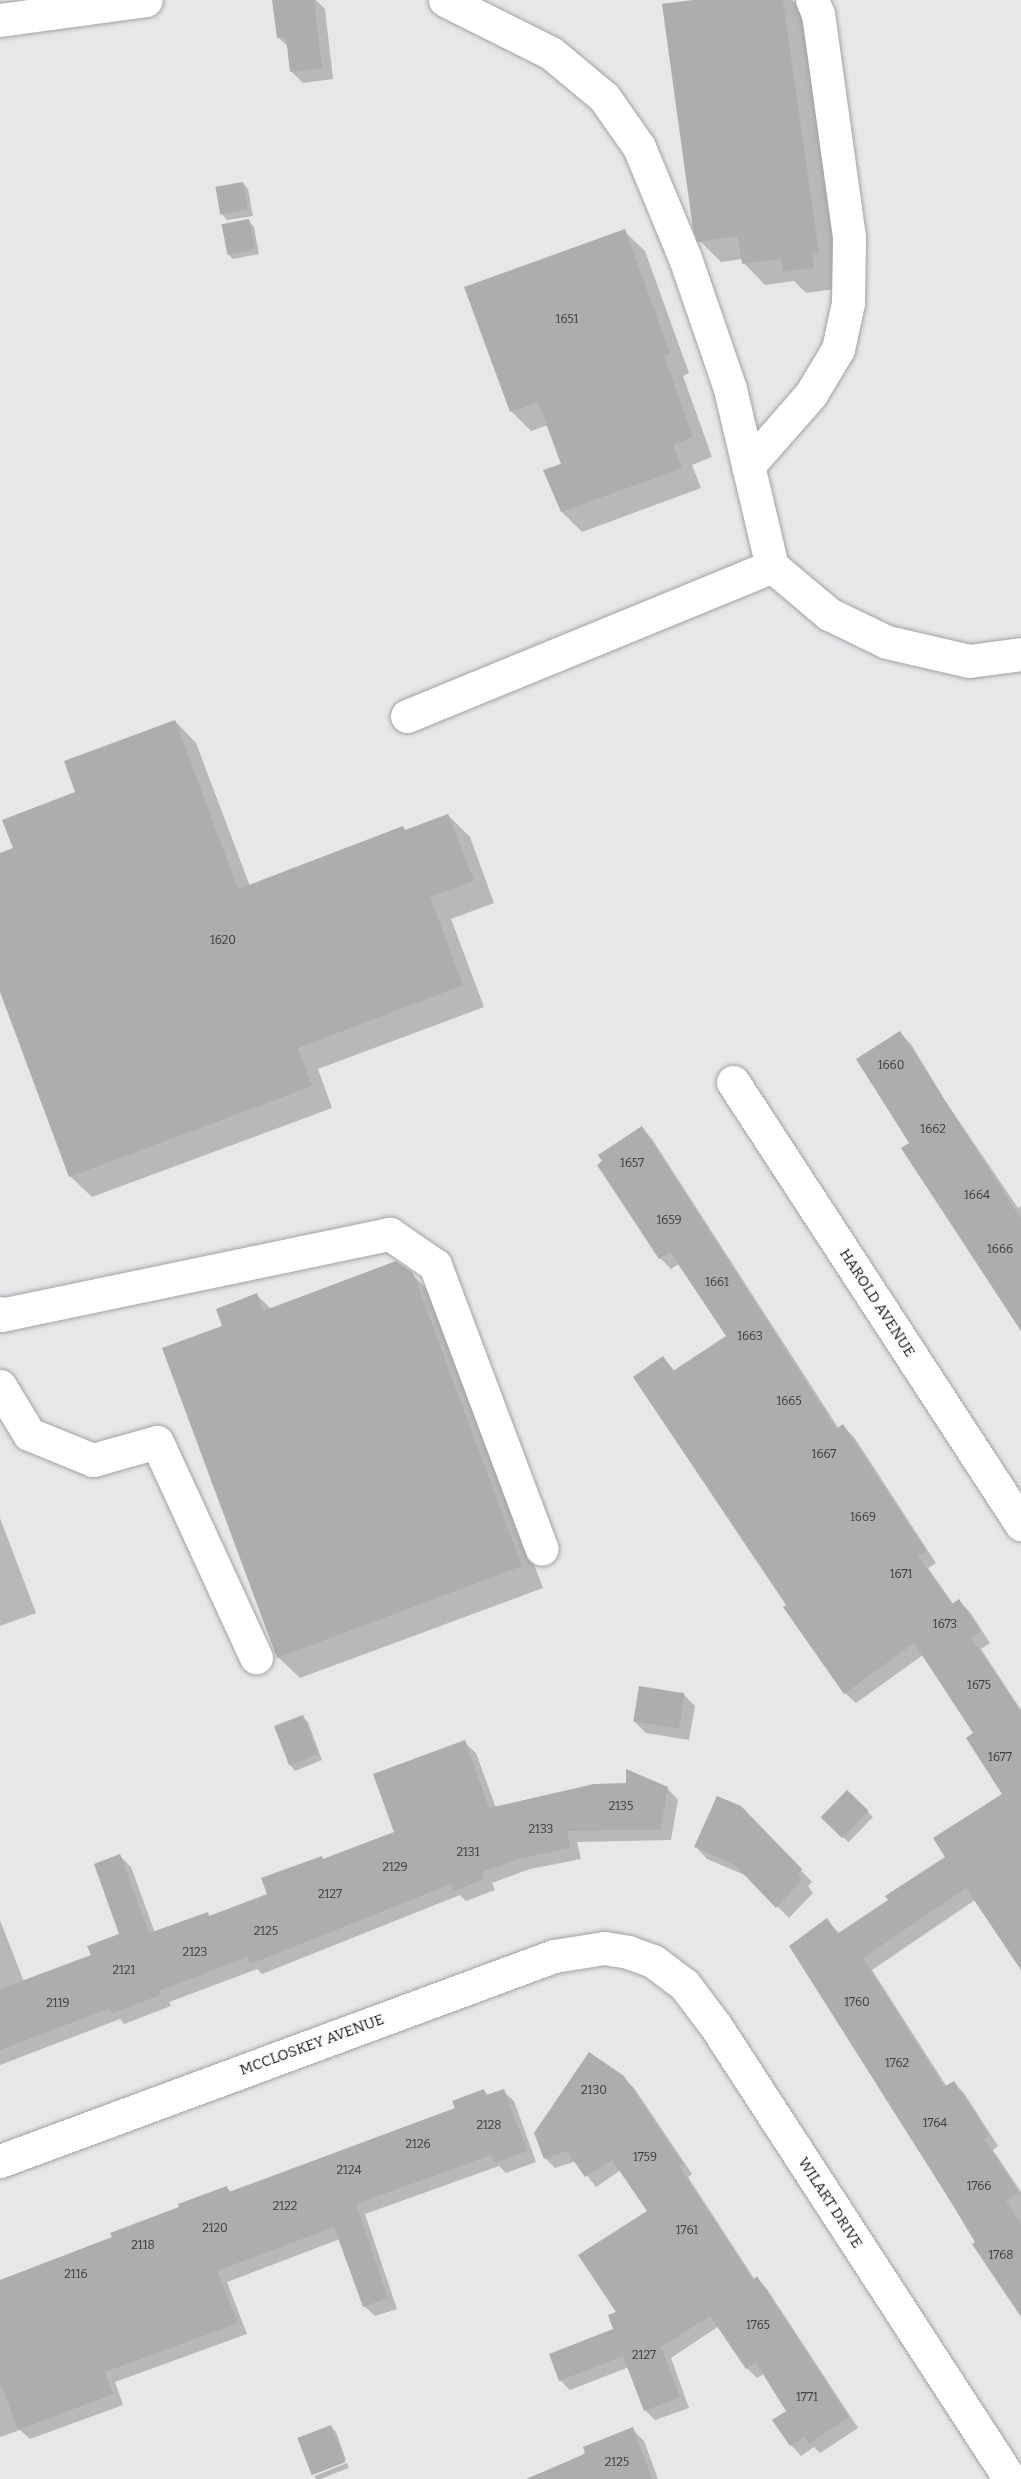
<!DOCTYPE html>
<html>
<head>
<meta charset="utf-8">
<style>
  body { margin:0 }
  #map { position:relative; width:1021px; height:2479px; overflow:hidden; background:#e5e7e9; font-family:Bitter,serif }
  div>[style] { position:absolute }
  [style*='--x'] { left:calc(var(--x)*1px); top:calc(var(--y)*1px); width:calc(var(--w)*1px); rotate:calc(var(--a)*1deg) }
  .shadow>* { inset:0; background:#0003; transform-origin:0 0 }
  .building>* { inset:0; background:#acadaf; transform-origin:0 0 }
  .roads { filter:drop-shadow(0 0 2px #a2a3a5) drop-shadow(0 0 2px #a2a3a5) }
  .minor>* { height:33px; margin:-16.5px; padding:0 16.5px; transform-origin:16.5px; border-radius:16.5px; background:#fff }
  span { translate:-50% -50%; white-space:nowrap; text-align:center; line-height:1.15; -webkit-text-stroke:4.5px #fff; paint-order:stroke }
  .number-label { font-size:12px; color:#3b3c3d }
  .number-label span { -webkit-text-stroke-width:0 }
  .street-label { font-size:15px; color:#151617 }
</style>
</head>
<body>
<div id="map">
  <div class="shadow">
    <div style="clip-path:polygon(294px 0,316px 0,325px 9px,333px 79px,303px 83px,291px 71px,289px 48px,278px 37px)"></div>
    <div style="clip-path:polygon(704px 0,792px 0,803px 11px,839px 274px,835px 289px,806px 293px,794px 281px,765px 285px,744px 263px,743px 259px,721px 262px,700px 241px)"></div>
    <div style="clip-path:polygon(243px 183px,248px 189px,253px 216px,227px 220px,222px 214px)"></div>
    <div style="clip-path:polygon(249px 221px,254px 227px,259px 254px,233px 259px,227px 253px)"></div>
    <div style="clip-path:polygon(624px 231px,645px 251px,689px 373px,683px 376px,712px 457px,692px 465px,701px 488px,582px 532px,562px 512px,563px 464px,548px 425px,531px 431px,511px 411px)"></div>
    <div style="clip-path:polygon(175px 721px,196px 743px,250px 886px,403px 828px,406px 831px,448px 815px,470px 837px,494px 903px,451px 919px,484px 1007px,318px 1069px,332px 1108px,92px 1197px,70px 1176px,0 987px,0 854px,15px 849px,77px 793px)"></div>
    <div style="clip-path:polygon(900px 1033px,911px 1044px,946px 1102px,1018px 1208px,1021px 1206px,1021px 1328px,911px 1144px)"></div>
    <div style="clip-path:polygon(642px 1128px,652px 1139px,839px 1429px,843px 1426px,854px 1437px,936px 1563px,928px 1568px,954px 1605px,959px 1601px,970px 1612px,990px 1643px,981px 1649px,1021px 1710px,1021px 1970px,975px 1900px,872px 1970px,947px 2087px,953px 2082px,964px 2093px,998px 2146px,993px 2150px,1021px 2192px,1021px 2315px,977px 2243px,827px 1920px,840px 1934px,890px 1901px,947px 1857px,1004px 1794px,975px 1733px,923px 1655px,856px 1703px,845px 1693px,663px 1358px,675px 1371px,728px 1337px,680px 1263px,671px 1269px,660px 1258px,599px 1165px)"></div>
    <div style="clip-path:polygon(412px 1274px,434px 1296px,543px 1588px,300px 1678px,278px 1657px,224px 1327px,257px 1295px,272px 1310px)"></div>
    <div style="clip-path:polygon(0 1518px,36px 1613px,0 1626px)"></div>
    <div style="clip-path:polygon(640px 1688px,684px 1695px,695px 1706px,689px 1740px,646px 1733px,634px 1721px)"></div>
    <div style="clip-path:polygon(302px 1716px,308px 1722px,322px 1760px,295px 1771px,290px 1765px)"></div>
    <div style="clip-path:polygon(464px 1742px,476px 1753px,496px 1808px,667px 1788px,678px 1800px,671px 1840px,577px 1842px,581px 1859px,530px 1869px,492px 1883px,495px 1890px,466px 1901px,460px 1895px,262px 1974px,257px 1969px,169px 2002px,171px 2006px,124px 2024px,120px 2019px,0 2065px,0 1920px,24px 1982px,92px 1956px,121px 1935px,120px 1856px,131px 1867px,155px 1933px,207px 1914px,210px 1917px,269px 1895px,322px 1858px,325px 1860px,396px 1832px)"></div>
    <div style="left:847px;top:1792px;width:36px;height:35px;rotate:44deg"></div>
    <div style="clip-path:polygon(753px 1820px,812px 1882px,808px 1886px,813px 1893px,789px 1918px,747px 1876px,707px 1859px,696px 1847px)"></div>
    <div style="clip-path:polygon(623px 2077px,634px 2088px,692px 2174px,688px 2177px,755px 2280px,757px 2278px,767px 2289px,858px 2428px,820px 2453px,814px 2447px,801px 2456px,791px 2445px,774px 2420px,788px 2411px,764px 2374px,757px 2378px,747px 2368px,719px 2326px,671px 2358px,689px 2408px,655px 2420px,645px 2410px,629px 2367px,570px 2390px,560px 2380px,615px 2330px,649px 2211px,621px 2170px,596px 2187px,576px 2161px,555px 2168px,545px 2158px)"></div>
    <div style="clip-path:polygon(484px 2091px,489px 2096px,503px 2091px,514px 2101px,536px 2162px,506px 2173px,499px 2166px,365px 2214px,397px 2309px,375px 2316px,364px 2306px,340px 2239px,227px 2282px,247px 2334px,115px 2382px,123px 2405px,30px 2439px,20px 2430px,0 2437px,0 2281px,114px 2238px,227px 2188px,231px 2192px,457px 2109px)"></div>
    <div style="clip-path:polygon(331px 2427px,336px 2432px,346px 2460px,313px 2472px,313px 2475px,312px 2474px)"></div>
    <div style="clip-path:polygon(632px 2429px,644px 2441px,658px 2479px,535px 2479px)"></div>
    <div style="left:347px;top:2463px;width:5px;height:35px;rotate:68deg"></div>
  </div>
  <div class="building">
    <div style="clip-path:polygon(272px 0,314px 0,322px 68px,290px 72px,286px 37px,277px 38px)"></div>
    <div style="clip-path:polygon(693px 0,783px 0,819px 253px,812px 253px,814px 268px,783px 272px,781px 259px,742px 264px,738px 236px,698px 242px,693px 229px,662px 4px)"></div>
    <div style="left:243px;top:182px;width:28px;height:28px;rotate:80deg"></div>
    <div style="left:249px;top:219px;width:31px;height:28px;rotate:79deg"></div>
    <div style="clip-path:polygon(625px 229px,670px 353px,664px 356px,693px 437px,673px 445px,682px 468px,561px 512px,543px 470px,561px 464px,538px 402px,510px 412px,464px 287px)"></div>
    <div style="clip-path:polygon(175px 720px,238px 889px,403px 826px,405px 830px,448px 814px,474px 881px,430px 897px,463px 985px,298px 1048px,312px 1086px,69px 1177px,0 992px,0 853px,13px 848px,2px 820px,75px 792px,64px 761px)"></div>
    <div style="clip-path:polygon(900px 1031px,1021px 1219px,1021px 1331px,901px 1148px,909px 1143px,856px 1059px)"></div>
    <div style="clip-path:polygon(642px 1126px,836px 1429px,843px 1424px,926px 1551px,918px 1556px,952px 1604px,959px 1599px,981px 1631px,971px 1638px,1021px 1711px,1021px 1970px,966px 1888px,863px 1958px,944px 2087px,954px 2081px,989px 2135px,984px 2139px,1019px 2193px,1006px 2201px,1021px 2224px,1021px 2317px,972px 2244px,975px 2242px,949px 2199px,789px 1946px,827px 1918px,837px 1934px,888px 1900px,885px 1896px,945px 1857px,933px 1838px,1002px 1794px,966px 1738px,973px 1733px,914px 1643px,844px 1694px,783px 1607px,786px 1605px,633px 1377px,663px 1356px,673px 1371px,726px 1336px,670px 1252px,659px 1259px,597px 1165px,602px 1161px,598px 1155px)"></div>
    <div style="clip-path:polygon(396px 1261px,413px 1273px,522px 1566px,277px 1658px,162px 1348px,222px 1326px,216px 1309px,257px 1293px,263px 1311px)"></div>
    <div style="left:639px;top:1686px;width:46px;height:36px;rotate:9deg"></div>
    <div style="left:303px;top:1715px;width:42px;height:31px;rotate:69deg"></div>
    <div style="clip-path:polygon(465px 1740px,489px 1808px,594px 1784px,626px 1783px,626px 1769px,668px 1787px,660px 1830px,567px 1831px,570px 1848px,518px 1859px,482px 1872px,484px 1879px,454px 1891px,451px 1884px,250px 1964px,247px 1957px,159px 1991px,161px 1995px,112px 2013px,110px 2008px,0 2050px,0 1989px,91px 1955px,87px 1946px,119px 1934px,94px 1864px,120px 1854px,149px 1933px,208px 1912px,209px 1916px,267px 1894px,261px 1878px,322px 1856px,323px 1859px,394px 1832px,373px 1774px)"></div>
    <div style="left:847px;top:1790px;width:30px;height:38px;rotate:44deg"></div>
    <div style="clip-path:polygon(717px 1796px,741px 1806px,802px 1869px,798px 1874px,802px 1880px,776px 1908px,735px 1865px,694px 1847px)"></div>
    <div style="clip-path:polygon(589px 2052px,624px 2076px,683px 2164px,679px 2166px,753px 2280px,757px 2276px,849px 2417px,809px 2444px,804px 2437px,790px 2446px,772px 2420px,786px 2411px,756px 2363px,746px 2369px,710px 2316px,661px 2347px,680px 2397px,644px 2411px,623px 2356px,559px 2381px,549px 2354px,613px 2329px,608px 2315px,616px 2312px,578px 2255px,647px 2211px,612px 2160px,585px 2177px,567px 2151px,544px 2159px,534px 2133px)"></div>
    <div style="clip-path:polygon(484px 2089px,486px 2095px,504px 2089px,527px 2151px,495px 2163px,491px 2155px,356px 2204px,388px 2298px,363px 2307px,334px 2227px,217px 2271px,238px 2323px,105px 2372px,113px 2394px,18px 2430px,0 2382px,0 2280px,112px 2237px,110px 2233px,179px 2207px,178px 2204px,227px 2186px,229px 2192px,455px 2108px,452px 2101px)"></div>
    <div style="left:331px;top:2425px;width:40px;height:36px;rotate:69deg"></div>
    <div style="clip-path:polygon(633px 2427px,652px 2479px,526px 2479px,585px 2454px,583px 2447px)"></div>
  </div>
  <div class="roads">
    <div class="minor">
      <div style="--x:445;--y:0;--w:119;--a:26.6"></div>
      <div style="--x:551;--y:53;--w:69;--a:39.7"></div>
      <div style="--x:604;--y:97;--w:61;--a:55"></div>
      <div style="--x:639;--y:147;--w:120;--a:67.5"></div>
      <div style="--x:685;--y:258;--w:139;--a:71"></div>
      <div style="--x:730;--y:389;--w:182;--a:76.7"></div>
      <div style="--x:0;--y:20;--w:147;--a:-7.8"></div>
      <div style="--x:748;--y:466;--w:96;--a:-48.8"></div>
      <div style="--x:811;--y:394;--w:52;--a:-59"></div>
      <div style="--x:838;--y:349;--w:47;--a:-77.7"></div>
      <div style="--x:848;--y:303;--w:66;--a:-89.1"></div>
      <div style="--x:849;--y:237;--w:225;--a:-97.9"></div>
      <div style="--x:818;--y:14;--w:15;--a:-113"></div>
      <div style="--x:407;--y:716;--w:395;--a:-22.3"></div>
      <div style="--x:772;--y:566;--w:75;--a:40.1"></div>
      <div style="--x:829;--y:614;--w:64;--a:25.8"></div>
      <div style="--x:887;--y:642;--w:84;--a:13"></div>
      <div style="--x:969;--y:661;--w:52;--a:-7.7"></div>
      <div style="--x:733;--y:1082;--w:528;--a:56.91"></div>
      <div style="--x:0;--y:1313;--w:2;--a:63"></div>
      <div style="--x:1;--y:1315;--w:397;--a:-11.8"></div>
      <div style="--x:390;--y:1234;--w:55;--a:34.6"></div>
      <div style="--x:435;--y:1265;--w:303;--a:69.4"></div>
      <div style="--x:0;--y:1386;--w:56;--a:58.9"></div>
      <div style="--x:29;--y:1434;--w:69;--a:22.1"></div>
      <div style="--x:93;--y:1460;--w:66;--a:-15.7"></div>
      <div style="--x:157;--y:1442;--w:237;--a:65.3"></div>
      <div style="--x:0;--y:2161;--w:591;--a:-20.31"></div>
      <div style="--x:554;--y:1956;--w:51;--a:-9.1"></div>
      <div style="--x:604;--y:1948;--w:24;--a:9"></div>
      <div style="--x:628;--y:1952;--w:27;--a:20"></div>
      <div style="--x:653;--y:1961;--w:39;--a:37"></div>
      <div style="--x:684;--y:1984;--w:51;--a:52.9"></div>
      <div style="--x:715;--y:2025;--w:541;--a:56.99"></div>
    </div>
  </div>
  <div class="number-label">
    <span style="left:567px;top:320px">1651</span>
    <span style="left:223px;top:941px">1620</span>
    <span style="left:891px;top:1066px">1660</span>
    <span style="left:933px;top:1130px">1662</span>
    <span style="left:632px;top:1164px">1657</span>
    <span style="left:977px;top:1196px">1664</span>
    <span style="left:669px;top:1221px">1659</span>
    <span style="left:1000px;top:1250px">1666</span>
    <span style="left:717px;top:1283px">1661</span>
    <span style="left:750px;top:1337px">1663</span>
    <span style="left:789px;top:1402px">1665</span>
    <span style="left:824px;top:1455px">1667</span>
    <span style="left:863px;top:1518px">1669</span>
    <span style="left:901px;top:1575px">1671</span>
    <span style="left:945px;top:1625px">1673</span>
    <span style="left:979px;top:1686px">1675</span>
    <span style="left:1000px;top:1758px">1677</span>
    <span style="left:621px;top:1807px">2135</span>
    <span style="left:541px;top:1830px">2133</span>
    <span style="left:468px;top:1853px">2131</span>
    <span style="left:395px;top:1868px">2129</span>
    <span style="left:330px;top:1895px">2127</span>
    <span style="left:266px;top:1932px">2125</span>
    <span style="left:195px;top:1953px">2123</span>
    <span style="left:124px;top:1971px">2121</span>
    <span style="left:857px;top:2003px">1760</span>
    <span style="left:58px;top:2004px">2119</span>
    <span style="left:897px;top:2064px">1762</span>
    <span style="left:594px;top:2091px">2130</span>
    <span style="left:935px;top:2124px">1764</span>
    <span style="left:489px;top:2126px">2128</span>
    <span style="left:418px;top:2145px">2126</span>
    <span style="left:645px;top:2158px">1759</span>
    <span style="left:349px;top:2171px">2124</span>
    <span style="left:979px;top:2187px">1766</span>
    <span style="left:285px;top:2207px">2122</span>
    <span style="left:215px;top:2229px">2120</span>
    <span style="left:687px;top:2231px">1761</span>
    <span style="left:143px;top:2246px">2118</span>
    <span style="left:1001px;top:2256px">1768</span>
    <span style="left:76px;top:2275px">2116</span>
    <span style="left:758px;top:2326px">1765</span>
    <span style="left:644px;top:2356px">2127</span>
    <span style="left:807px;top:2398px">1771</span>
    <span style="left:617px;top:2463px">2125</span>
  </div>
  <div class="street-label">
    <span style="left:877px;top:1303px;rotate:57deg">HAROLD AVENUE</span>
    <span style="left:312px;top:2045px;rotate:-20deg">MCCLOSKEY AVENUE</span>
    <span style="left:830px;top:2203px;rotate:57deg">WILART DRIVE</span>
  </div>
</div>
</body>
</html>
